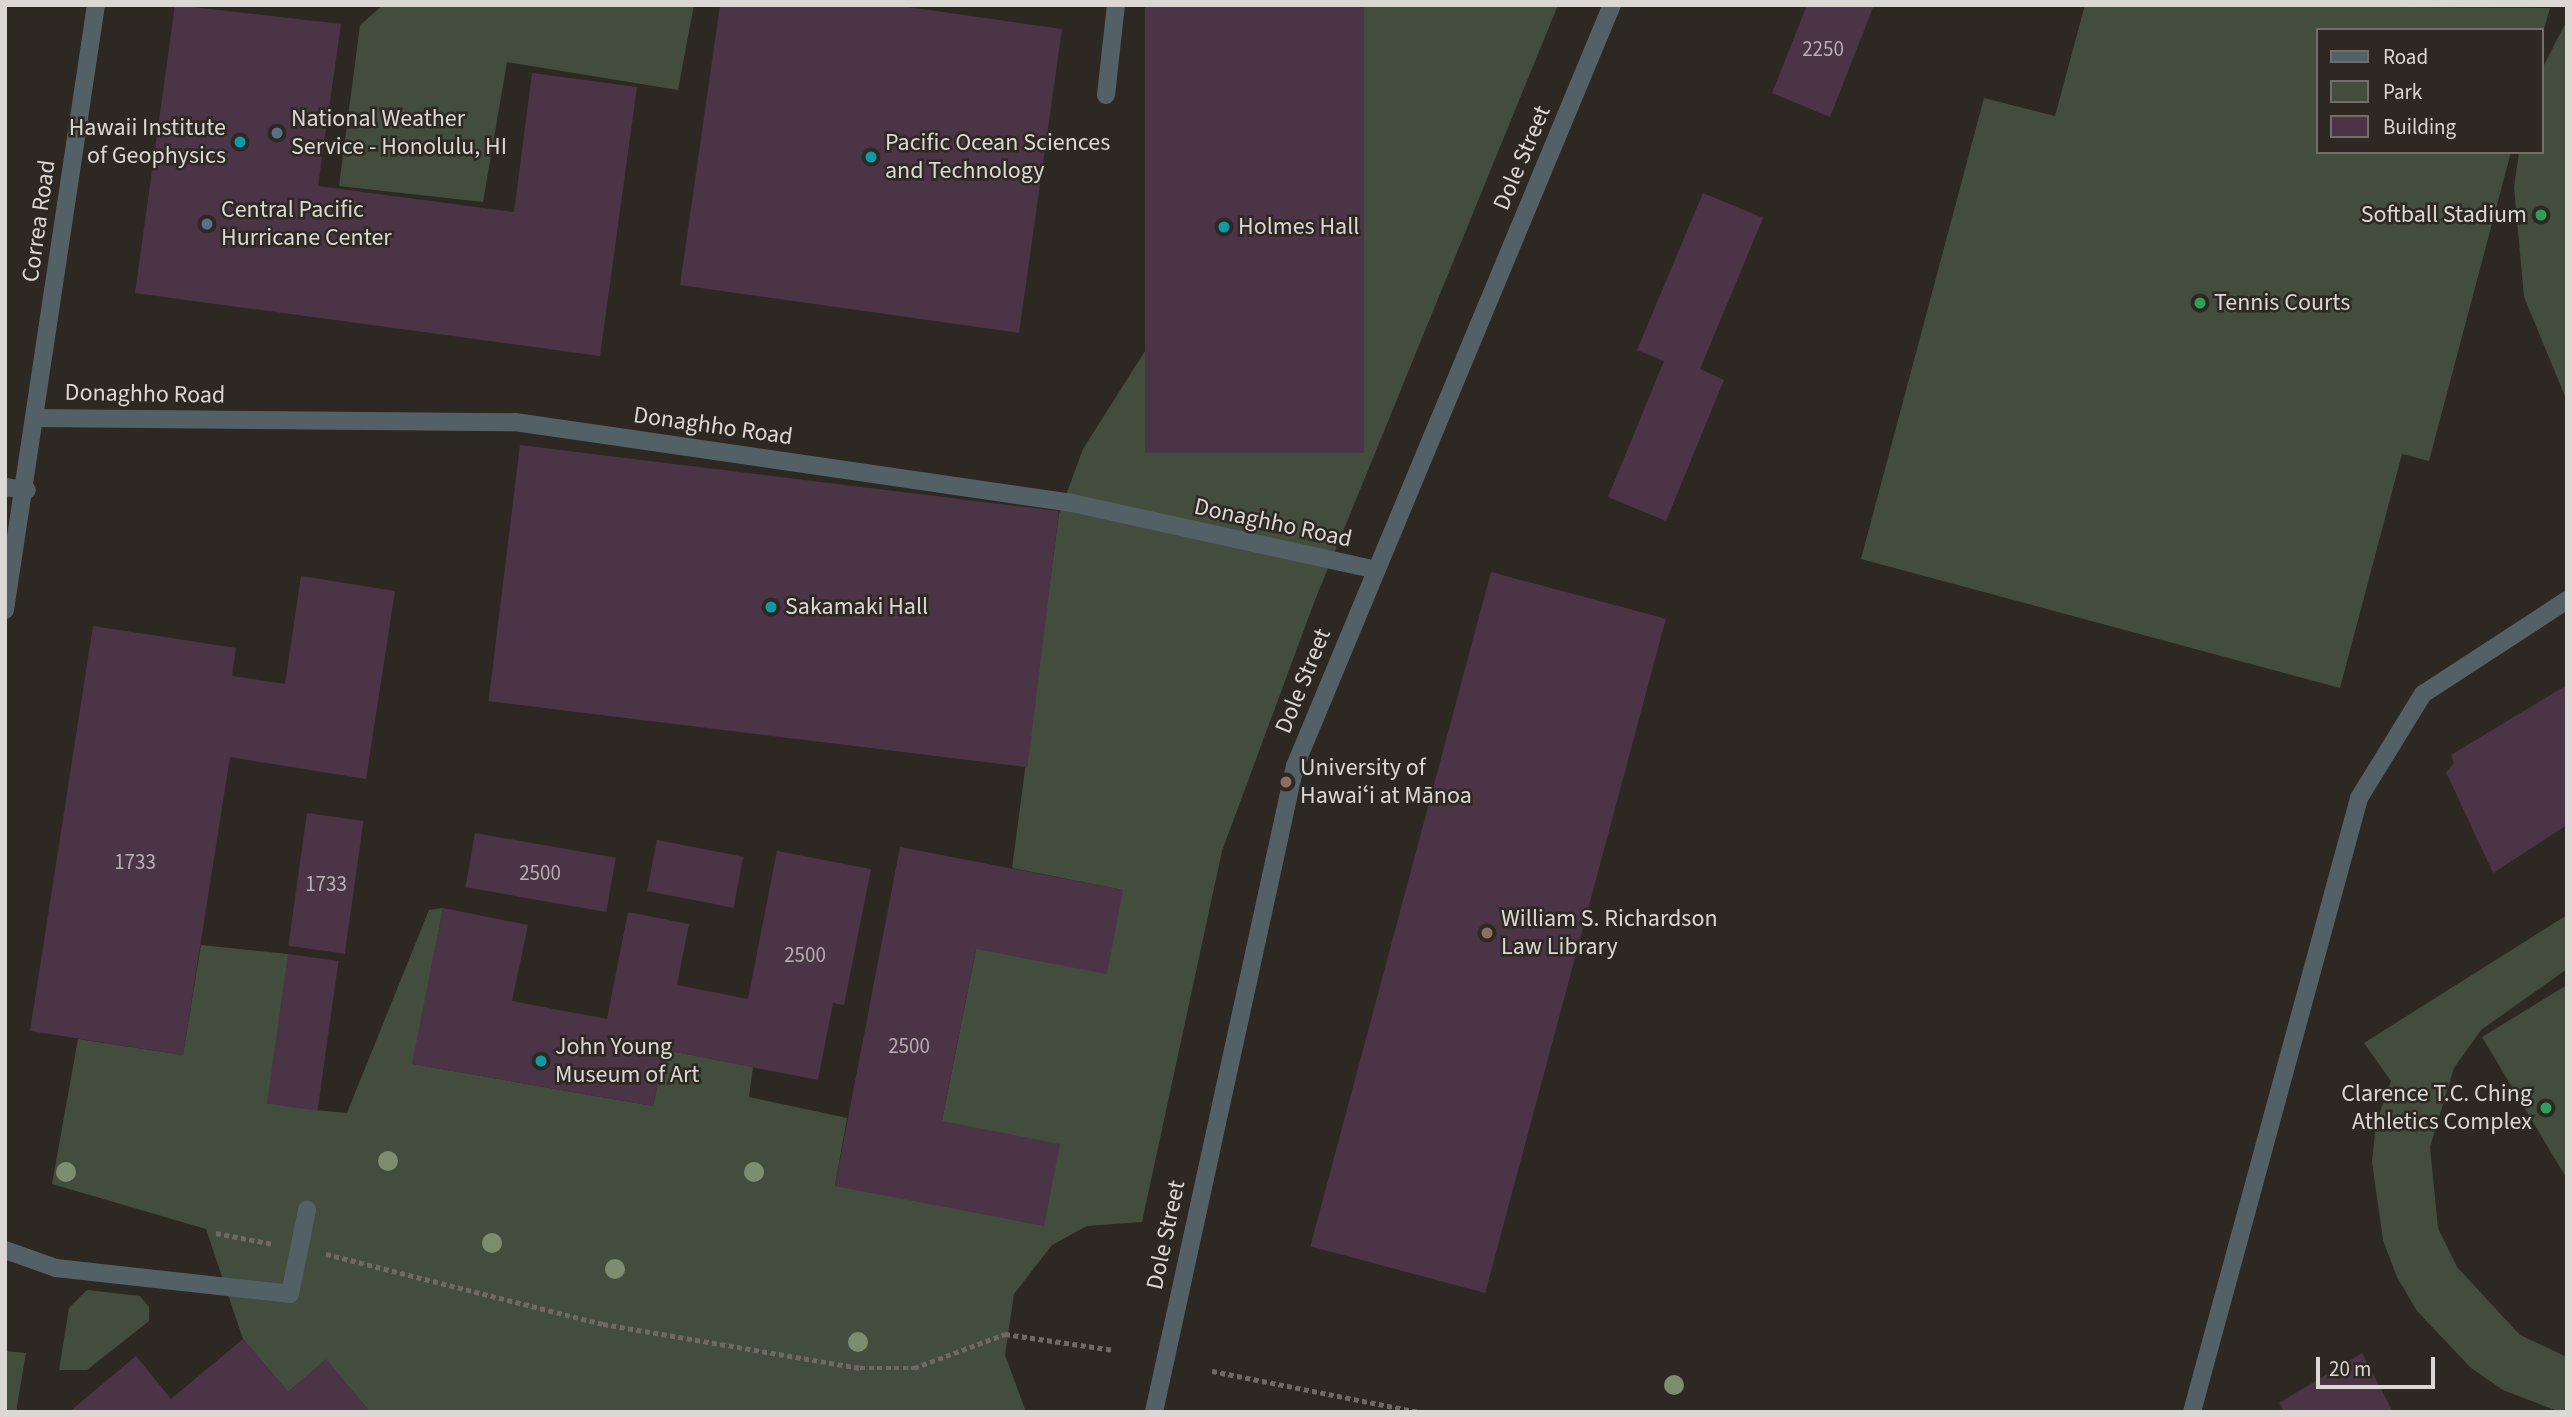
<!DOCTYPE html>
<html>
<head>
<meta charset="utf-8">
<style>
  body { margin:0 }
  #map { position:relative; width:2572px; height:1417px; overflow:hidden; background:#2e2822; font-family:"Source Sans 3",sans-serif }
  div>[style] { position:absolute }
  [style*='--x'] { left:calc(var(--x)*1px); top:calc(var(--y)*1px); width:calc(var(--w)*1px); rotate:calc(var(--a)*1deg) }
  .green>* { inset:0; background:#424d3e }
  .building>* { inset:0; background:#4b3446; transform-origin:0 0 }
  .path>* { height:4.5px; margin-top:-2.25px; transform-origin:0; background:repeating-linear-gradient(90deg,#6e6964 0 5px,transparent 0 8.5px) }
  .minor>* { height:18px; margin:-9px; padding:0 9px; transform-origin:9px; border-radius:9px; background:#536167 }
  .trees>* { width:20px; height:20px; margin:-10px; border-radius:50%; background:#7d8d70 }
  .dots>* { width:19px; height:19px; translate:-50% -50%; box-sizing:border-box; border:4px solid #2e2822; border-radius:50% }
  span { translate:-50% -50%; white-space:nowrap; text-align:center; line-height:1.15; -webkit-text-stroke:5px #2e2822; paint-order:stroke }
  .number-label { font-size:21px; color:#b7afb0 }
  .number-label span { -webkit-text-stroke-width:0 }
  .poi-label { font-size:24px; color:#dbd8d4 }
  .left { translate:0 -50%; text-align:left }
  .right { translate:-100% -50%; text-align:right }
  .street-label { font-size:24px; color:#dbd8d4 }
  .frame { position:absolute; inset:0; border:7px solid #dbd8d4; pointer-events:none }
  .legend { position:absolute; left:2316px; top:28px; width:228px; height:126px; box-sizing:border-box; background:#2e2822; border:2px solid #736e69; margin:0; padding:9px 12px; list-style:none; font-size:21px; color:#dbd8d4 }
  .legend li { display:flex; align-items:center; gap:14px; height:35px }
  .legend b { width:35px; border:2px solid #736e69 }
  .scale { position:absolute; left:2316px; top:1357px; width:119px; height:32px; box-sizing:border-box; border:4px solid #dbd8d4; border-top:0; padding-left:9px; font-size:21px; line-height:24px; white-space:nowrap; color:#dbd8d4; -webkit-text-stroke:5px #2e2822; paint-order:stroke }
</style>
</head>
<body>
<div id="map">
  <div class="green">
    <div style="clip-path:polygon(383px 5px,694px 5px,678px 90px,507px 62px,483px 202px,339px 186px,360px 25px)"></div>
    <div style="clip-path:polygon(1364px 5px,1558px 5px,1315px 600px,1222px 851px,1142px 1222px,1087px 1226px,1052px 1245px,1014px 1294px,1005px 1355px,1026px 1412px,370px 1412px,326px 1360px,288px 1392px,243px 1339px,206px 1229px,52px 1184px,78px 1039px,183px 1055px,201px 945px,288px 954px,315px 1110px,347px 1113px,429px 910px,443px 908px,413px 1064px,653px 1106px,665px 1050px,753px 1067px,749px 1097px,847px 1118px,835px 1186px,942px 1121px,976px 949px,1123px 890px,1012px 868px,1059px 514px,1083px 449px)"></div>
    <div style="clip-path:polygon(2085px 5px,2550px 8px,2542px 36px,2542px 30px,2318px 30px,2318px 152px,2511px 152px,2429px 461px,2402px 454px,2340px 688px,1861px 559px,1984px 98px,2055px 116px)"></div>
    <div style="clip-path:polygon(2567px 20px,2567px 401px,2524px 297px,2514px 187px,2519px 152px,2542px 152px,2542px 69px)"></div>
    <div style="clip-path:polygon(2567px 915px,2567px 969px,2481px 1030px,2454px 1068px,2430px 1147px,2438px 1228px,2457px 1267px,2520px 1335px,2567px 1357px,2567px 1412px,2560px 1412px,2503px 1390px,2471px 1368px,2417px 1311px,2397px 1277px,2383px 1240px,2372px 1162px,2376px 1123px,2391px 1081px,2364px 1043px)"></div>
    <div style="clip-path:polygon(2567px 985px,2567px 1179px,2482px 1037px)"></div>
    <div style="clip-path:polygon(87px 1290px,140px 1296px,149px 1307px,149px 1321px,87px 1370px,59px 1370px,69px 1308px)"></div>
    <div style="clip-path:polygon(5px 1351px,26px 1353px,16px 1412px,5px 1412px)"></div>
  </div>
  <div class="building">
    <div style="clip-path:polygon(175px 5px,341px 24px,318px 186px,514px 212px,532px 73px,637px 87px,600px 356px,135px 293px)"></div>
    <div style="clip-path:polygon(720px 5px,894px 5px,1062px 29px,1019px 333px,680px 285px)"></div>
    <div style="left:1145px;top:5px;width:219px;height:448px"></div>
    <div style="clip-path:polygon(1807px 5px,1874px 5px,1830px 117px,1772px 93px)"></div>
    <div style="clip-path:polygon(1703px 193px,1763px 218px,1700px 369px,1724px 380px,1666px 521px,1608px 497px,1664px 361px,1637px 350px)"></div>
    <div style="left:520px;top:445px;width:543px;height:258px;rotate:7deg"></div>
    <div style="left:1491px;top:572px;width:181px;height:698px;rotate:15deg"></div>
    <div style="clip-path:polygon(301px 576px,395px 591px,366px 779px,230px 757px,183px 1055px,30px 1031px,93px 626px,236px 648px,232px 676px,285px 684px)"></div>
    <div style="clip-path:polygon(2567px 685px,2567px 825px,2493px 873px,2446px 772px,2454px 763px,2451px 755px)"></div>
    <div style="left:307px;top:813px;width:57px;height:134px;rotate:8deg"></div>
    <div style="left:475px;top:833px;width:143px;height:55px;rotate:10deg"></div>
    <div style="left:657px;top:840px;width:88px;height:52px;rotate:11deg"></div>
    <div style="clip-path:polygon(900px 847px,1123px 890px,1107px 974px,976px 949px,942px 1121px,1060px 1144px,1044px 1226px,835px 1186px)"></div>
    <div style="clip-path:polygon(777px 851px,871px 869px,844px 1005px,833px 1003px,818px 1080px,665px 1050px,653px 1106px,412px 1064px,443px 908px,528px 925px,512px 1001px,607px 1019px,628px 912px,689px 924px,677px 985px,748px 999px)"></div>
    <div style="left:288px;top:954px;width:51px;height:151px;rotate:8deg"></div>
    <div style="clip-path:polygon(243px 1339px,288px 1392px,326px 1359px,370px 1412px,69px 1412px,136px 1356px,171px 1399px)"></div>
    <div style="clip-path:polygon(2362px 1353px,2393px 1412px,2285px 1412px,2279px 1403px)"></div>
  </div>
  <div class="path">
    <div style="--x:216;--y:1233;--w:58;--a:10.9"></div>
    <div style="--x:326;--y:1254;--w:286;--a:14.2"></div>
    <div style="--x:603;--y:1324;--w:261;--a:9.7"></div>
    <div style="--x:860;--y:1368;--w:54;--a:0"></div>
    <div style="--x:914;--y:1368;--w:97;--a:-20.5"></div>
    <div style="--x:1005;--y:1334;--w:110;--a:8.4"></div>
    <div style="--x:1212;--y:1371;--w:212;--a:11.2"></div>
  </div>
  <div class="minor">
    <div style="--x:1106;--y:95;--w:91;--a:-83.7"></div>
    <div style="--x:34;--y:418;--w:481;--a:0.5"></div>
    <div style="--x:515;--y:422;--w:563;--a:8.27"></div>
    <div style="--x:1072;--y:503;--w:311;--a:12.4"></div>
    <div style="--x:5;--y:487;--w:22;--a:8"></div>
    <div style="--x:5;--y:610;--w:612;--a:-81.45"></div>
    <div style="--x:5;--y:1250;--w:54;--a:19.4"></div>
    <div style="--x:56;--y:1268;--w:235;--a:6.3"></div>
    <div style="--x:290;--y:1294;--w:86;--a:-78.6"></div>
    <div style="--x:1154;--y:1412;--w:661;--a:-77.69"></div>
    <div style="--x:1295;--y:766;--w:824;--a:-67.39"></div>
    <div style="--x:2192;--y:1412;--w:636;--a:-74.78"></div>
    <div style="--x:2359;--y:798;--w:122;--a:-58.4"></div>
    <div style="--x:2423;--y:694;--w:172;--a:-33.1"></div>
  </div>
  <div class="trees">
    <div style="left:388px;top:1161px"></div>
    <div style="left:66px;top:1172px"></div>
    <div style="left:754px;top:1172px"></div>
    <div style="left:492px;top:1243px"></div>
    <div style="left:615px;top:1269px"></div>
    <div style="left:858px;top:1342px"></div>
    <div style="left:1674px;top:1385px"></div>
  </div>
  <div class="dots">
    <div style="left:277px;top:133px;background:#5c6f8a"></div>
    <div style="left:240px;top:142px;background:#0f9aa8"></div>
    <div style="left:871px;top:157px;background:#0f9aa8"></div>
    <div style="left:2541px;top:215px;background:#2e9e5b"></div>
    <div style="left:207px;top:224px;background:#5c6f8a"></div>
    <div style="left:1224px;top:227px;background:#0f9aa8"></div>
    <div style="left:2200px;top:303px;background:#2e9e5b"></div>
    <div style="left:771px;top:607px;background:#0f9aa8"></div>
    <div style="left:1286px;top:782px;background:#8d6e63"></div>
    <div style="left:1487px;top:933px;background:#8d6e63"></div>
    <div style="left:541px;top:1061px;background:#0f9aa8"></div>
    <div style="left:2546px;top:1108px;background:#2e9e5b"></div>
  </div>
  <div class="number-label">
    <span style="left:1823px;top:49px">2250</span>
    <span style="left:135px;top:862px">1733</span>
    <span style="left:540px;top:873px">2500</span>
    <span style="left:326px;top:884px">1733</span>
    <span style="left:805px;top:955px">2500</span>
    <span style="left:909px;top:1046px">2500</span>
  </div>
  <div class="poi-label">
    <span class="left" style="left:291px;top:133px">National Weather<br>Service - Honolulu, HI</span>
    <span class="right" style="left:226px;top:142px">Hawaii Institute<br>of Geophysics</span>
    <span class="left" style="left:885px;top:157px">Pacific Ocean Sciences<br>and Technology</span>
    <span class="left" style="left:221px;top:224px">Central Pacific<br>Hurricane Center</span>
    <span class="right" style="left:2527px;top:215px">Softball Stadium</span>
    <span class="left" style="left:1238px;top:227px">Holmes Hall</span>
    <span class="left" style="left:2214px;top:303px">Tennis Courts</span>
    <span class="left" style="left:785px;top:607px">Sakamaki Hall</span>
    <span class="left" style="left:1300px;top:782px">University of<br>Hawaiʻi at Mānoa</span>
    <span class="left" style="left:1501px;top:933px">William S. Richardson<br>Law Library</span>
    <span class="left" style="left:555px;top:1061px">John Young<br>Museum of Art</span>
    <span class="right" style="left:2532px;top:1108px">Clarence T.C. Ching<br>Athletics Complex</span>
  </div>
  <div class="street-label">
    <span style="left:1522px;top:158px;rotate:-67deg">Dole Street</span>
    <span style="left:39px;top:221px;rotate:-82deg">Correa Road</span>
    <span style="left:145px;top:394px;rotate:1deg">Donaghho Road</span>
    <span style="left:713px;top:426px;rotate:8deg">Donaghho Road</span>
    <span style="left:1273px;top:523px;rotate:12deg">Donaghho Road</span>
    <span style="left:1303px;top:681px;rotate:-68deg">Dole Street</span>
    <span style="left:1166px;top:1235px;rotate:-78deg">Dole Street</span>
  </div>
  <div class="frame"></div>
  <ul class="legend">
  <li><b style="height:9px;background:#536167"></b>Road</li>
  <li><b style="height:19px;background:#424d3e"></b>Park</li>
  <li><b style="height:19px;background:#4b3446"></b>Building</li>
  </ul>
  <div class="scale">20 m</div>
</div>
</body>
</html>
